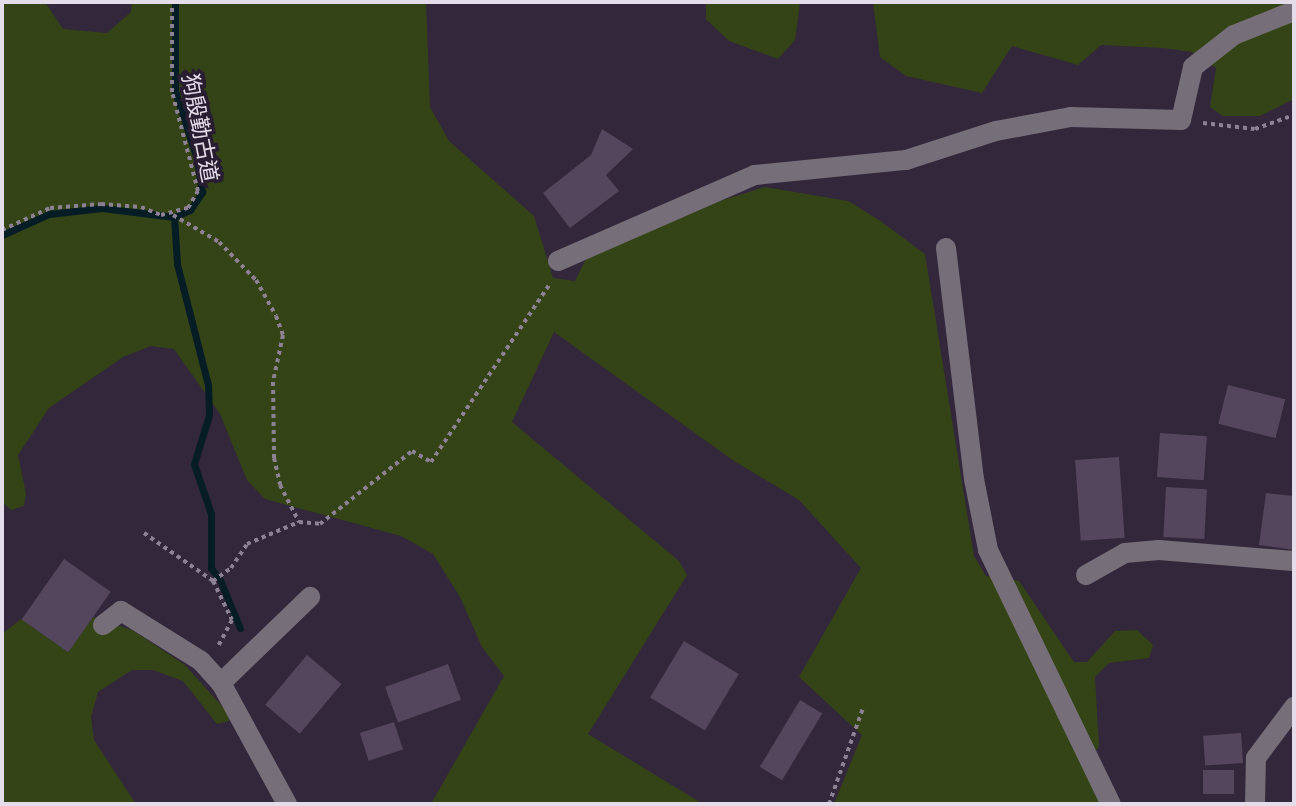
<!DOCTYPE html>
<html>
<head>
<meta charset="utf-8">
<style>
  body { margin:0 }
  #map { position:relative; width:1296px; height:806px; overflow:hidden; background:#33273b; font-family:"Libre Baskerville","Noto Sans TC",serif }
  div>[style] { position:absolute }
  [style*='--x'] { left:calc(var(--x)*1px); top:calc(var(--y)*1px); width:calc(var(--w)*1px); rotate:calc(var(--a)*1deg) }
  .green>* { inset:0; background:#344416 }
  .stream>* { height:7px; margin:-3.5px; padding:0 3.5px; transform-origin:3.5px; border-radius:3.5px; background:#071d25 }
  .building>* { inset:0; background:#54475d; transform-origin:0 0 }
  .path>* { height:4px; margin-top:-2px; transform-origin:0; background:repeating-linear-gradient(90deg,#8c8293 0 4px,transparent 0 8px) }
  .minor>* { height:20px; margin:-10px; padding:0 10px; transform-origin:10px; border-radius:10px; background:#766f79 }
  span { translate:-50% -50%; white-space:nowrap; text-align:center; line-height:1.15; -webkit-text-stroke:7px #291d31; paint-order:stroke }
  .street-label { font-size:22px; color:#e4dce9 }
  .frame { position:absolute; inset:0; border:4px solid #e4dce9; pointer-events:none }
</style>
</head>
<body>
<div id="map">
  <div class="green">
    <div style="clip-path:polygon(2px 2px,45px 2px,63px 29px,107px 33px,131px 12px,132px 2px,426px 2px,430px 107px,449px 141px,534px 216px,553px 278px,575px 281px,588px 255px,628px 230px,765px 187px,848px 201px,879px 220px,925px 254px,974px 556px,986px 576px,1019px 581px,1074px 662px,1087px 662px,1115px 631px,1137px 630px,1153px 645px,1149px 658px,1109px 663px,1095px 677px,1099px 746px,1086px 769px,1105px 804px,834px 804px,862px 735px,799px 677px,861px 568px,799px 500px,734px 461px,554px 332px,512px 422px,679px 561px,687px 575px,588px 734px,703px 804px,431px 804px,504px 676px,482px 647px,460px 597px,433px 554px,401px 536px,265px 499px,247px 480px,220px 414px,174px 349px,151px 346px,123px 357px,49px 408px,18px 455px,26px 494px,24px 506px,11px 510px,2px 502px)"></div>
    <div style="clip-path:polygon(706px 2px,800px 2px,795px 40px,778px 59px,729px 41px,706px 19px)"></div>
    <div style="clip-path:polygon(873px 2px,1294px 2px,1294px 99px,1260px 116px,1223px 116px,1210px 107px,1216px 68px,1192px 52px,1163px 48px,1101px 45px,1078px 65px,1012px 46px,982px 93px,906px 76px,880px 57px)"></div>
    <div style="clip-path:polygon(93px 617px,132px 630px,185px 665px,228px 713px,229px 721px,217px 724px,183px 681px,153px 670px,132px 670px,98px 692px,91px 717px,94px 740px,136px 804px,2px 804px,2px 634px,21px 619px,68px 652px)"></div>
  </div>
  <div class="stream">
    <div style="--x:174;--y:217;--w:47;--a:86.3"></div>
    <div style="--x:177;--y:264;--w:125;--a:75.6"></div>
    <div style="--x:208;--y:385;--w:30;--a:88"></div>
    <div style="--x:209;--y:415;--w:51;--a:107"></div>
    <div style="--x:194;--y:464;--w:53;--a:71.2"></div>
    <div style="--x:211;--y:514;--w:54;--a:90"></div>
    <div style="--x:211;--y:568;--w:9;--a:54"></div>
    <div style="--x:2;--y:235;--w:51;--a:-24.1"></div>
    <div style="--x:49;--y:214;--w:53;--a:-6.5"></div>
    <div style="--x:102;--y:208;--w:73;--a:7.1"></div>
    <div style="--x:174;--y:217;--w:17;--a:-24"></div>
    <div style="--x:190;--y:210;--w:22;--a:-56"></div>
    <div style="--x:202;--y:192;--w:33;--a:-99"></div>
    <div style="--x:197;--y:159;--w:71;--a:-107.9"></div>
    <div style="--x:175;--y:91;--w:89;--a:-90"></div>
    <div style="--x:220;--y:580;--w:52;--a:67.4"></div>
  </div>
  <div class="building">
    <div style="clip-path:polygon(602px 129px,633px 149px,606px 175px,619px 191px,570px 228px,543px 193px,591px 155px)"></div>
    <div style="left:1228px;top:385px;width:59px;height:40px;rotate:14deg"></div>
    <div style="left:1160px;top:433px;width:47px;height:44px;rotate:4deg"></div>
    <div style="left:1119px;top:457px;width:81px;height:44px;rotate:86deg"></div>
    <div style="left:1166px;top:487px;width:41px;height:50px;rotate:3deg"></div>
    <div style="clip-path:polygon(1266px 493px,1294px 496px,1294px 550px,1259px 545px)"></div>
    <div style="left:64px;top:559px;width:57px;height:74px;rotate:35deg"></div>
    <div style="left:684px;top:641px;width:64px;height:66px;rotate:31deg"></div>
    <div style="left:307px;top:655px;width:45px;height:65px;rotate:40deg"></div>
    <div style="left:448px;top:664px;width:38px;height:67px;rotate:70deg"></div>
    <div style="left:800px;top:700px;width:26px;height:78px;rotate:31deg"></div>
    <div style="left:394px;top:722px;width:29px;height:36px;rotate:72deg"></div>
    <div style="left:1241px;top:733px;width:30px;height:38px;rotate:86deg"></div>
    <div style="left:1203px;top:770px;width:31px;height:24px"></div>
  </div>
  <div class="path">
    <div style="--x:1203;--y:123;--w:52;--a:6.6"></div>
    <div style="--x:1255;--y:129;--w:41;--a:-19.7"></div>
    <div style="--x:173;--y:215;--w:53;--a:30.4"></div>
    <div style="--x:219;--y:242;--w:53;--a:45.8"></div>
    <div style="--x:256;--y:280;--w:41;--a:60.9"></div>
    <div style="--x:276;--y:316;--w:20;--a:70"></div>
    <div style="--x:283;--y:335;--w:48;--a:102"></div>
    <div style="--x:273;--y:382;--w:76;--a:89.2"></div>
    <div style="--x:274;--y:458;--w:28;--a:77"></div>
    <div style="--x:280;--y:485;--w:42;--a:62.8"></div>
    <div style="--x:2;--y:230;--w:53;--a:-24.6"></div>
    <div style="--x:50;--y:208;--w:51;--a:-4.5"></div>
    <div style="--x:101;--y:204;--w:40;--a:4.3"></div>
    <div style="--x:141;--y:207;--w:22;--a:22"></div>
    <div style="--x:161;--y:215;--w:28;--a:-15"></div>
    <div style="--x:188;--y:208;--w:20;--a:-60"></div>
    <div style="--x:198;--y:191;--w:102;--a:-104.7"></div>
    <div style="--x:172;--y:92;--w:90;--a:-90"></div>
    <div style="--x:144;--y:533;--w:84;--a:34.8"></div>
    <div style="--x:213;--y:581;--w:22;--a:-36"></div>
    <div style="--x:231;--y:568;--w:29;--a:-56"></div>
    <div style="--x:247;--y:544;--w:56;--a:-22.9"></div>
    <div style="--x:299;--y:522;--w:21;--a:5"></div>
    <div style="--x:320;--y:524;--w:117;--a:-38.4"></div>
    <div style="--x:412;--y:451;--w:22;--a:30"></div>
    <div style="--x:431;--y:462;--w:216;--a:-56.3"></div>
    <div style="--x:213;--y:581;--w:43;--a:64"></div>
    <div style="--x:232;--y:620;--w:30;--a:118"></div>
    <div style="--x:829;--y:804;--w:102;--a:-70.5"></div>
  </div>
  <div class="minor">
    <div style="--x:946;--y:248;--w:233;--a:83.1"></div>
    <div style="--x:974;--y:479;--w:72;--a:78.8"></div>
    <div style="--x:988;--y:550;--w:282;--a:64.2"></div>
    <div style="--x:558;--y:261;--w:215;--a:-23.6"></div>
    <div style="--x:755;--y:175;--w:152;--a:-5.7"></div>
    <div style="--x:906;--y:160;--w:95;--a:-17.9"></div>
    <div style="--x:996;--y:131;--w:76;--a:-10.6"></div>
    <div style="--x:1071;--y:117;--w:110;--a:1.6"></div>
    <div style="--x:1181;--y:120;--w:54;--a:-77.2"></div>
    <div style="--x:1193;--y:67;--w:52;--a:-38"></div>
    <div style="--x:1234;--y:35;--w:65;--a:-21.8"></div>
    <div style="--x:1086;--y:575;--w:45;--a:-29.4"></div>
    <div style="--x:1125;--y:553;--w:34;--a:-5"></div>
    <div style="--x:1159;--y:550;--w:135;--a:4.7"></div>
    <div style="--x:103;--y:625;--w:23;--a:-38"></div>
    <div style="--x:121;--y:611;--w:94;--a:32"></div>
    <div style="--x:201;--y:661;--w:30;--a:48"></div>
    <div style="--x:221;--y:683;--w:138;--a:61.4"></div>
    <div style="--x:221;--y:683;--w:124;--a:-44"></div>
    <div style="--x:1255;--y:804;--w:46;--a:-88.8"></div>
    <div style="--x:1256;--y:758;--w:64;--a:-53.3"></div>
  </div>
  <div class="street-label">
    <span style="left:200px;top:128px;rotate:79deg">狗殷勤古道</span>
  </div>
  <div class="frame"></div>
</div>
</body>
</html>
